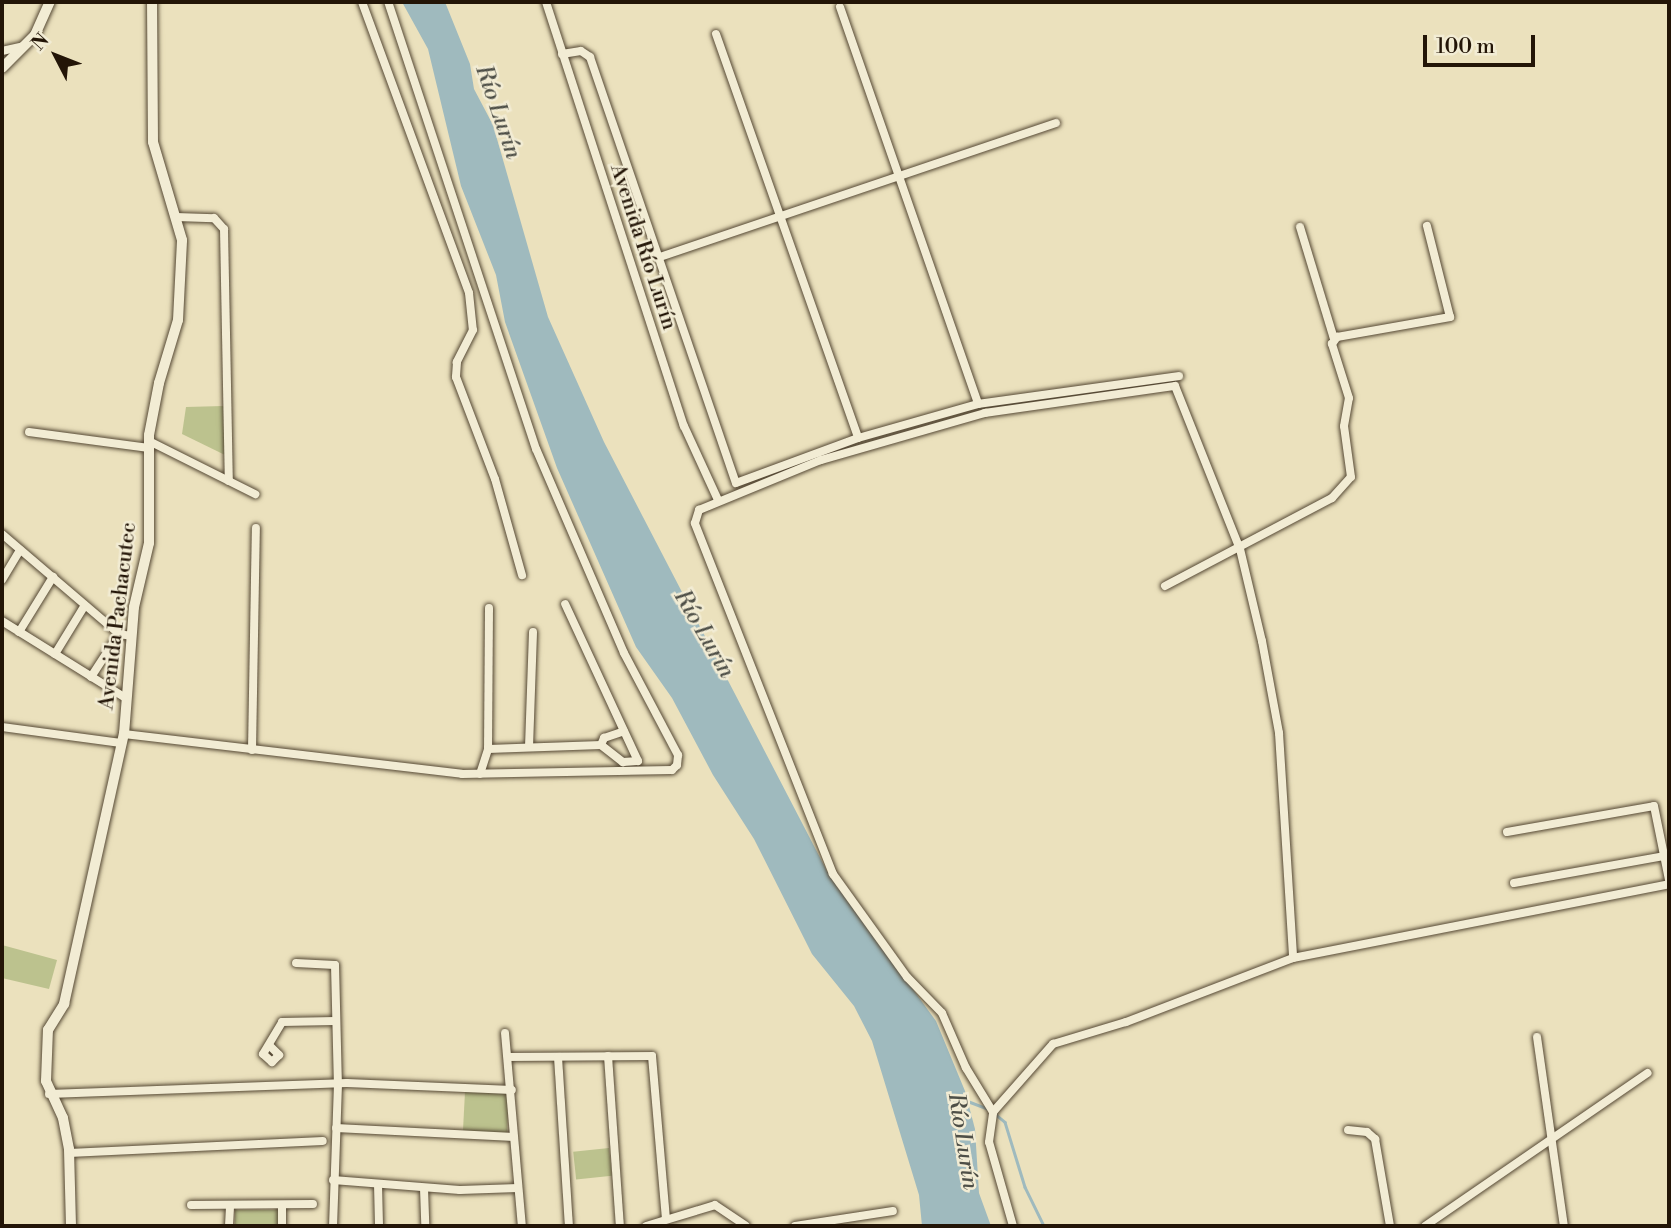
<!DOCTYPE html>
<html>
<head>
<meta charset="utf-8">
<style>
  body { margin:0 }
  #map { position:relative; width:1671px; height:1228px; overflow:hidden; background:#ebe1bd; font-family:"Libre Bodoni",serif }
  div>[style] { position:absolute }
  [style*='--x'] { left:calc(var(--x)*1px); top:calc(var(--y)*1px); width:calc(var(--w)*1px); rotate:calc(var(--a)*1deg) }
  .green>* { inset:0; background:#bcc28e; transform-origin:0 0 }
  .water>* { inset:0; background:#9fbabe }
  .stream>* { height:2.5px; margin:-1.25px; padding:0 1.25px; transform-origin:1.25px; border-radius:1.25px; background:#9fbabe }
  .roads { filter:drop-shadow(0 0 2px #554834) drop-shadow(0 0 2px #554834) }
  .street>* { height:8px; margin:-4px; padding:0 4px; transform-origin:4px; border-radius:4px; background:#f2ecd4 }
  .secondary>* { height:10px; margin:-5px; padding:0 5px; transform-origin:5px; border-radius:5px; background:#f2ecd4 }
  span { translate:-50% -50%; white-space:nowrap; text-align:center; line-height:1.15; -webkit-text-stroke:5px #f2ecd4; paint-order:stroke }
  .street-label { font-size:21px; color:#231507 }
  .water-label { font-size:23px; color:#4e4f47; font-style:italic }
  .frame { position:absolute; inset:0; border:4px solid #231507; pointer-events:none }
  .north { position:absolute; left:21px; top:21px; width:70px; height:70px; -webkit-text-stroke:5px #f2ecd4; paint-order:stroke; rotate:312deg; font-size:19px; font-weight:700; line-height:28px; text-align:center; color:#231507 }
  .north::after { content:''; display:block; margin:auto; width:24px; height:32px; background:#231507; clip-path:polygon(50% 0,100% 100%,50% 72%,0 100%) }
  .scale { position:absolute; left:1423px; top:35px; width:112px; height:32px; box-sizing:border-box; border:4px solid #231507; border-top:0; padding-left:9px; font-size:21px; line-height:24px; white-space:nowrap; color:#231507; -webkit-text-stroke:5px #f2ecd4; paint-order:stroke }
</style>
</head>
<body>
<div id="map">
  <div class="green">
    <div style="clip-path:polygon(223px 406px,225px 455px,182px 434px,186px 407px)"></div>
    <div style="clip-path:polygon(2px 945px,57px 960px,49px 989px,2px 978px)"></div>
    <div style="left:509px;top:1093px;width:40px;height:44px;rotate:93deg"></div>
    <div style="left:609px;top:1148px;width:28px;height:36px;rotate:84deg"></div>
    <div style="left:235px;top:1210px;width:43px;height:16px"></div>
  </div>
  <div class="water">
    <div style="clip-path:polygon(402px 2px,445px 2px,470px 64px,474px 89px,493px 125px,548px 317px,604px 442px,827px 871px,936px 1021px,965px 1091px,975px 1129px,979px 1193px,991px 1226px,922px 1226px,919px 1195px,872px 1041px,854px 1006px,812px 954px,754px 839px,713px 775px,672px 698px,636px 647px,557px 468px,505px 322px,496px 275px,461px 186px,428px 49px)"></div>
  </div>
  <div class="stream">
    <div style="--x:965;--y:1100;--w:25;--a:21"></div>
    <div style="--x:994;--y:1113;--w:14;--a:39"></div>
    <div style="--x:1005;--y:1122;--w:68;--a:72.9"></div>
    <div style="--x:1025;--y:1187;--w:43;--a:64"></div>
  </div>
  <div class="roads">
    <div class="street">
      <div style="--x:362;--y:2;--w:310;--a:69.8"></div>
      <div style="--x:469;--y:293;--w:37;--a:84"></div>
      <div style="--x:473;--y:330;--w:36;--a:117"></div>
      <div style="--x:457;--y:362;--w:15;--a:94"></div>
      <div style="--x:456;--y:377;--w:109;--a:69.1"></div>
      <div style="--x:495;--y:479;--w:100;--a:74.3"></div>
      <div style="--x:546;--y:2;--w:446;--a:72"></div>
      <div style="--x:684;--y:426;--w:81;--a:65.3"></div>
      <div style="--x:840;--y:7;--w:420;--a:70.8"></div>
      <div style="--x:716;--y:34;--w:428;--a:70.6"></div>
      <div style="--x:2;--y:51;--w:22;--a:-13"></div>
      <div style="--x:562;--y:54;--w:19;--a:-9"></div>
      <div style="--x:581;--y:51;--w:11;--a:34"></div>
      <div style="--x:590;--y:57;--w:450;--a:71.1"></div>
      <div style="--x:736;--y:483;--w:130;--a:-20.2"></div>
      <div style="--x:858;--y:438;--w:125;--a:-15.8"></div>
      <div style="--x:978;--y:404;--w:203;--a:-7.9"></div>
      <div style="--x:176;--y:217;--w:38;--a:2"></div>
      <div style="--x:214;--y:218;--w:15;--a:48"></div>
      <div style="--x:224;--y:229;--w:252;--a:88.9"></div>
      <div style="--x:1300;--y:227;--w:117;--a:73.1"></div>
      <div style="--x:660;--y:257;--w:418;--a:-18.7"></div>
      <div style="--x:29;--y:432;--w:121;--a:7.6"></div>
      <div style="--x:149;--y:441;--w:119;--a:26.6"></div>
      <div style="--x:2;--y:534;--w:154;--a:40.5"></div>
      <div style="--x:119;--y:634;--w:12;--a:9"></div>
      <div style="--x:2;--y:580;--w:35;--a:-59"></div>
      <div style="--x:1165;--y:586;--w:189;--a:-27.8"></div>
      <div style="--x:1332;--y:498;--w:28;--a:-48"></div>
      <div style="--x:1351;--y:477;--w:51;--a:-97.8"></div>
      <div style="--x:1344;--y:426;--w:28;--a:-80"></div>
      <div style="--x:1349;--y:398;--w:57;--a:-107.5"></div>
      <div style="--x:1332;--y:344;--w:9;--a:-54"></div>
      <div style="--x:1337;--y:337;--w:115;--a:-10"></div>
      <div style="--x:1450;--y:317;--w:94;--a:-104.2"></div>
      <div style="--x:489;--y:608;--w:141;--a:90.4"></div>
      <div style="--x:488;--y:749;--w:113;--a:-2"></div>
      <div style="--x:601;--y:745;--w:28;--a:38"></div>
      <div style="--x:623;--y:762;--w:15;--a:-4"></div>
      <div style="--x:638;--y:761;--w:173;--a:-114.9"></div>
      <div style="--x:2;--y:621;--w:144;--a:31.9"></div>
      <div style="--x:19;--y:632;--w:65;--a:-58.3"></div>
      <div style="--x:55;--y:654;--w:57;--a:-58.5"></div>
      <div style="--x:91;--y:677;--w:51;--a:-56.9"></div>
      <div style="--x:2;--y:727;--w:120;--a:7.7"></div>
      <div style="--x:124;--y:734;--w:340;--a:6.7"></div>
      <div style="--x:462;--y:774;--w:210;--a:-1.1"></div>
      <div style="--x:672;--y:770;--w:7;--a:-45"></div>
      <div style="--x:677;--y:765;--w:10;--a:-84"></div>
      <div style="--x:678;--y:755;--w:115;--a:-117.9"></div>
      <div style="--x:624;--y:653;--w:222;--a:-113.3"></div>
      <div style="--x:536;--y:449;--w:471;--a:-108.3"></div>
      <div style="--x:601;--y:745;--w:8;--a:-67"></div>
      <div style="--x:604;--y:738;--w:21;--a:-19"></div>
      <div style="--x:529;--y:747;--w:115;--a:-88"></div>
      <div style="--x:252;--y:750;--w:222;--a:-89"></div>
      <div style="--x:480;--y:774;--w:26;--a:-72"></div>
      <div style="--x:1507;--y:832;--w:149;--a:-10"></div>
      <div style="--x:1654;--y:806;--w:76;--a:78.5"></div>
      <div style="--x:1514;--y:883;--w:152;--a:-10.2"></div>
      <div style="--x:296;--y:963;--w:39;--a:3"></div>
      <div style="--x:335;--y:965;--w:119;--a:88.6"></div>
      <div style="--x:338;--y:1084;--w:142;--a:92"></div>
      <div style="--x:505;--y:1033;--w:194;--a:85"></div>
      <div style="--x:1537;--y:1037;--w:191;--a:81.9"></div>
      <div style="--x:270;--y:1046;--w:13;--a:45"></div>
      <div style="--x:279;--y:1055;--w:10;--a:135"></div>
      <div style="--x:272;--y:1062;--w:12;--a:-138"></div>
      <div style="--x:263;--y:1054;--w:37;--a:-59"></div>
      <div style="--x:282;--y:1022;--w:53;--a:-1.1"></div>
      <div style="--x:608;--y:1056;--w:170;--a:86"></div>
      <div style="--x:509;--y:1057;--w:143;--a:-0.4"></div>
      <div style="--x:652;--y:1056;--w:164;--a:85.1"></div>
      <div style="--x:558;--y:1057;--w:169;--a:86.3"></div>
      <div style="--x:49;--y:1094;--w:298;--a:-2.1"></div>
      <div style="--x:347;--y:1083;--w:165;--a:2.4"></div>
      <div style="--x:993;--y:1112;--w:91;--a:-48.6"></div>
      <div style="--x:1053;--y:1044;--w:76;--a:-16.8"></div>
      <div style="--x:1126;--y:1022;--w:179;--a:-21"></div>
      <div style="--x:1293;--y:958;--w:383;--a:-11.1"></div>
      <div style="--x:336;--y:1128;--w:178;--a:2.9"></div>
      <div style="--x:1348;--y:1130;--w:19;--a:6"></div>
      <div style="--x:1367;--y:1132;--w:11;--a:41"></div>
      <div style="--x:1375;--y:1139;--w:88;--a:80.2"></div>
      <div style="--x:69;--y:1153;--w:254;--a:-2.7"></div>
      <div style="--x:333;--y:1180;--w:127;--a:4.5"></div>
      <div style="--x:460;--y:1190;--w:58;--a:-2"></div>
      <div style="--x:378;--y:1184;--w:42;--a:88.6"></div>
      <div style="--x:424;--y:1188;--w:38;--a:88"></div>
      <div style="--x:191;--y:1205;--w:122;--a:-0.5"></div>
      <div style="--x:229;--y:1226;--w:21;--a:-87"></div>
      <div style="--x:282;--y:1226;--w:21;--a:-90"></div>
      <div style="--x:646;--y:1226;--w:72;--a:-16.9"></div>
      <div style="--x:715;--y:1205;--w:37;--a:34"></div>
      <div style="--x:795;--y:1226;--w:99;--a:-8.7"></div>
      <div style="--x:1013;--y:1226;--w:87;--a:-105.9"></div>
      <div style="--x:989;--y:1142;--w:30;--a:-82"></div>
      <div style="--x:993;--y:1112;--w:52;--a:-121.5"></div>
      <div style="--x:966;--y:1068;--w:60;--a:-113.6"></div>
      <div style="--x:942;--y:1013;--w:50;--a:-134.2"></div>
      <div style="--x:907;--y:977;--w:127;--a:-125.7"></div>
      <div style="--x:833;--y:874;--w:377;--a:-111.5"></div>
      <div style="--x:695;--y:523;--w:14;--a:-73"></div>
      <div style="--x:699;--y:510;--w:132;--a:-22.3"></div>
      <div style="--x:821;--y:460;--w:171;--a:-16"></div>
      <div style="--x:985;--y:413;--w:192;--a:-8.1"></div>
      <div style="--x:1175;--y:386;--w:175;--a:68.3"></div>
      <div style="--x:1240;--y:549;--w:95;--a:76.6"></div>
      <div style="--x:1262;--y:641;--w:94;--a:79.5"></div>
      <div style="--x:1279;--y:733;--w:225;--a:86.4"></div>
      <div style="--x:1425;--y:1226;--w:270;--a:-34.5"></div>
    </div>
    <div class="secondary">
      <div style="--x:2;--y:68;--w:47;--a:-45"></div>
      <div style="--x:35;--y:35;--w:36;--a:-66"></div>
      <div style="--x:71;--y:1226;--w:77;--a:-91.5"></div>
      <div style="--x:69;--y:1149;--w:32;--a:-101"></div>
      <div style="--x:63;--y:1118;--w:41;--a:-114.7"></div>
      <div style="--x:46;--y:1081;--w:51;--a:-87.8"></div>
      <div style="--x:48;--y:1030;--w:31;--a:-58"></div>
      <div style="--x:64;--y:1004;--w:277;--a:-77.5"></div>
      <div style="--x:124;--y:734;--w:127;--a:-85.5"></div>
      <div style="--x:134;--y:607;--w:66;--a:-76.8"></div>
      <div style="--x:149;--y:543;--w:108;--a:-90"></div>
      <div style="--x:149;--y:435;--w:53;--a:-79.1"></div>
      <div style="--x:159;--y:383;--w:66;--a:-73.2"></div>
      <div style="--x:178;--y:320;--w:80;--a:-87.1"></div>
      <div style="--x:182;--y:240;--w:102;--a:-106.5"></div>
      <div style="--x:153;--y:142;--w:140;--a:-90.4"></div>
    </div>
  </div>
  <div class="street-label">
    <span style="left:643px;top:247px;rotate:72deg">Avenida Río Lurín</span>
    <span style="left:118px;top:616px;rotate:-83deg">Avenida Pachacutec</span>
  </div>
  <div class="water-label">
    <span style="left:498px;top:112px;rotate:71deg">Río Lurín</span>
    <span style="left:704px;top:634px;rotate:60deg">Río Lurín</span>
    <span style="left:963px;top:1141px;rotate:81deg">Río Lurín</span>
  </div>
  <div class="frame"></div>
  <div class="north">N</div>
  <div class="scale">100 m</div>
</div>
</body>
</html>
